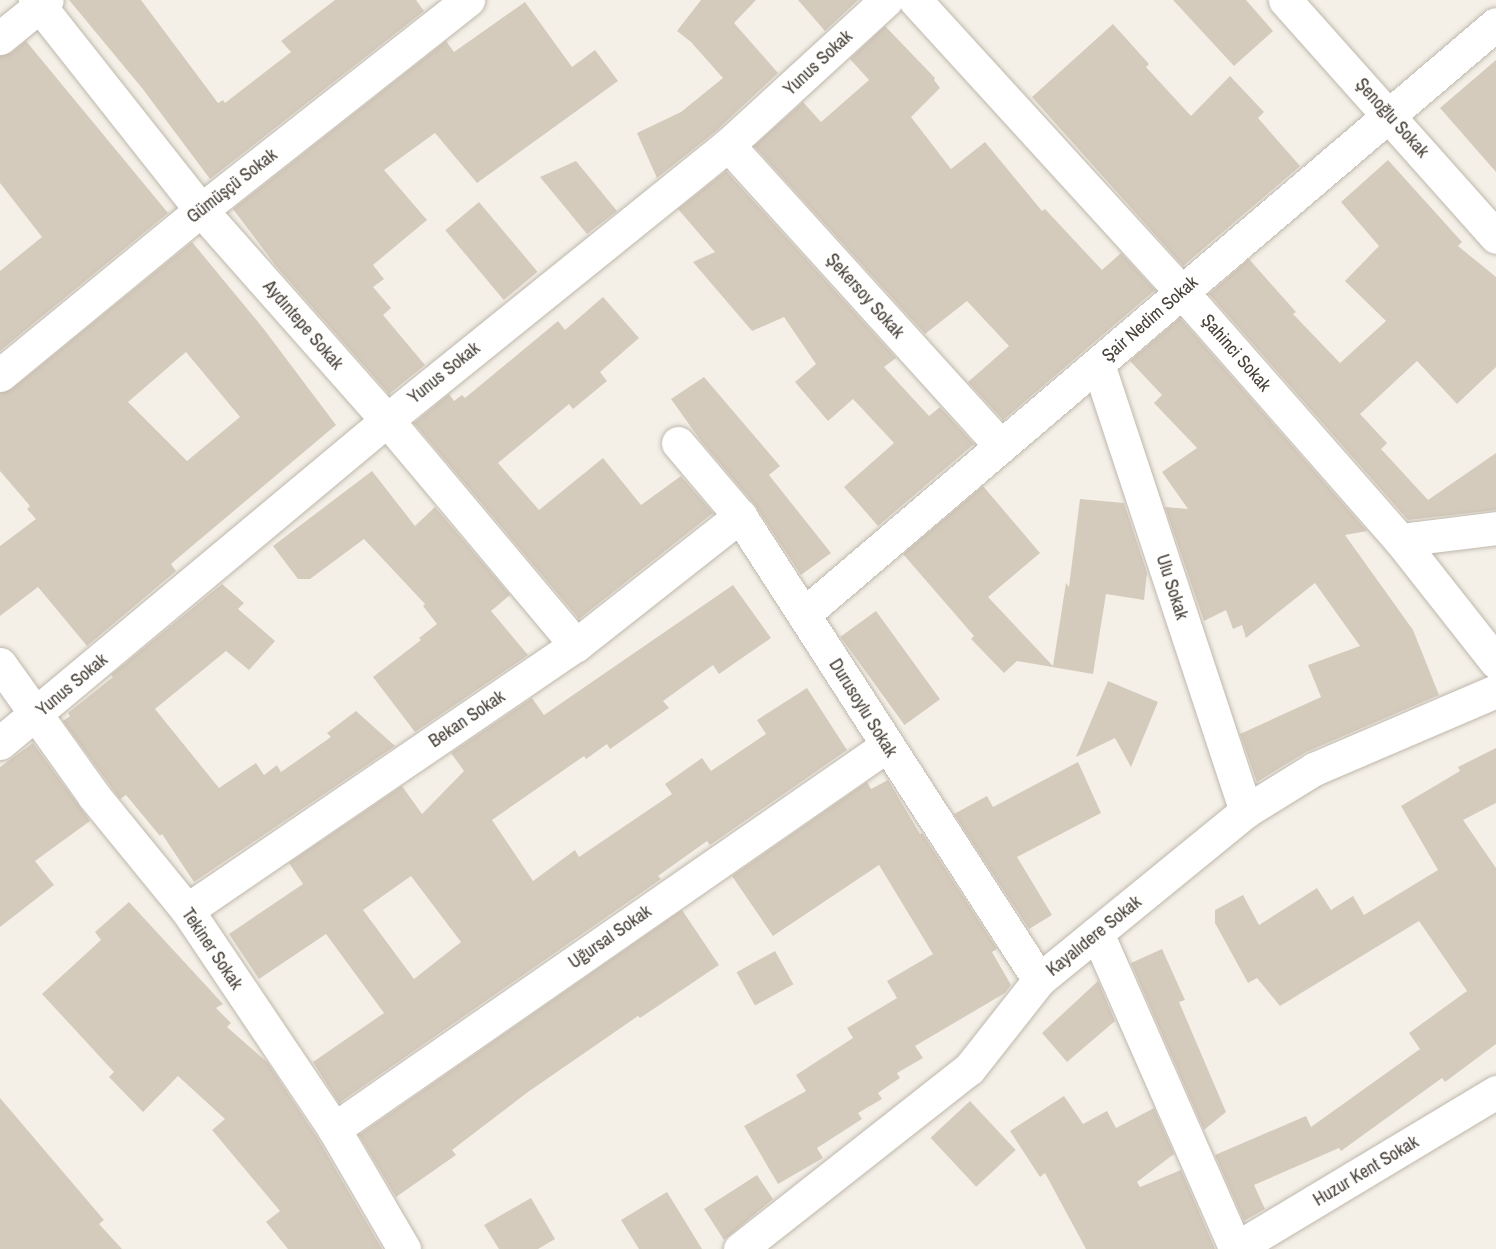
<!DOCTYPE html>
<html>
<head>
<meta charset="utf-8">
<style>
  body { margin:0 }
  #map { position:relative; width:1496px; height:1249px; overflow:hidden; background:#f4f0e8; font-family:"Archivo Narrow",sans-serif }
  div>[style] { position:absolute }
  [style*='--x'] { left:calc(var(--x)*1px); top:calc(var(--y)*1px); width:calc(var(--w)*1px); rotate:calc(var(--a)*1deg) }
  .building>* { inset:0; background:#d5cbbd; transform-origin:0 0 }
  .roads { filter:drop-shadow(0 0 2px #bfb7ab) drop-shadow(0 0 2px #bfb7ab) }
  .minor>* { height:33px; margin:-16.5px; padding:0 16.5px; transform-origin:16.5px; border-radius:16.5px; background:#fff }
  span { translate:-50% -50%; white-space:nowrap; text-align:center; line-height:1.15; -webkit-text-stroke:4.5px #fff; paint-order:stroke }
  .street-label { font-size:18px; color:#474037 }
</style>
</head>
<body>
<div id="map">
  <div class="building">
    <div style="clip-path:polygon(69px 0,141px 0,218px 103px,223px 100px,225px 103px,291px 52px,281px 41px,335px 0,416px 0,424px 11px,210px 179px,142px 88px)"></div>
    <div style="clip-path:polygon(701px 0,756px 0,734px 23px,778px 73px,716px 131px,657px 178px,637px 133px,681px 112px,723px 78px,691px 42px,677px 31px)"></div>
    <div style="clip-path:polygon(798px 0,858px 0,825px 31px)"></div>
    <div style="clip-path:polygon(1173px 0,1246px 0,1273px 31px,1234px 66px)"></div>
    <div style="clip-path:polygon(525px 2px,572px 67px,595px 50px,618px 81px,477px 183px,435px 133px,384px 170px,427px 220px,373px 265px,384px 279px,373px 287px,391px 308px,383px 315px,425px 365px,389px 394px,276px 266px,233px 209px,446px 41px,454px 52px)"></div>
    <div style="clip-path:polygon(1113px 24px,1149px 64px,1146px 67px,1191px 116px,1230px 76px,1264px 112px,1258px 118px,1300px 166px,1183px 266px,1032px 97px)"></div>
    <div style="clip-path:polygon(885px 26px,935px 78px,934px 80px,940px 88px,911px 117px,951px 169px,985px 142px,1042px 211px,1045px 209px,1102px 270px,1121px 253px,1155px 290px,1003px 420px,968px 382px,1009px 346px,967px 301px,925px 334px,754px 146px,803px 102px,821px 122px,869px 80px,850px 59px)"></div>
    <div style="clip-path:polygon(26px 41px,168px 213px,0 351px,0 271px,42px 237px,0 183px,0 56px,11px 53px)"></div>
    <div style="clip-path:polygon(1496px 60px,1496px 172px,1440px 108px)"></div>
    <div style="clip-path:polygon(1388px 160px,1462px 242px,1458px 246px,1496px 277px,1496px 367px,1457px 404px,1417px 361px,1360px 414px,1387px 443px,1381px 449px,1428px 500px,1496px 453px,1496px 510px,1408px 520px,1209px 294px,1249px 259px,1296px 312px,1293px 314px,1340px 363px,1386px 321px,1345px 281px,1379px 246px,1341px 202px)"></div>
    <div style="clip-path:polygon(576px 161px,617px 211px,587px 234px,540px 177px)"></div>
    <div style="clip-path:polygon(726px 171px,896px 358px,884px 367px,929px 416px,940px 407px,974px 444px,878px 526px,844px 487px,894px 443px,853px 399px,828px 421px,795px 382px,816px 364px,784px 317px,752px 331px,693px 262px,715px 252px,678px 209px)"></div>
    <div style="left:479px;top:202px;width:91px;height:44px;rotate:50deg"></div>
    <div style="clip-path:polygon(evenodd,192px 242px,263px 328px,336px 425px,185px 552px,171px 564px,176px 571px,87px 646px,38px 587px,0 616px,0 546px,36px 519px,27px 509px,30px 506px,0 471px,0 393px,12px 389px,192px 242px,186px 352px,240px 417px,187px 461px,128px 402px,186px 352px)"></div>
    <div style="clip-path:polygon(603px 297px,639px 338px,600px 372px,607px 381px,573px 409px,569px 404px,498px 463px,539px 510px,603px 458px,641px 505px,681px 476px,713px 513px,579px 619px,414px 423px,449px 394px,454px 401px,462px 395px,465px 398px,558px 321px,565px 330px)"></div>
    <div style="clip-path:polygon(1180px 318px,1367px 531px,1345px 535px,1413px 630px,1439px 695px,1306px 752px,1257px 782px,1240px 734px,1321px 697px,1308px 665px,1360px 646px,1315px 583px,1246px 638px,1242px 625px,1233px 629px,1226px 610px,1204px 621px,1165px 507px,1188px 509px,1162px 472px,1197px 448px,1154px 403px,1162px 395px,1130px 361px)"></div>
    <div style="clip-path:polygon(704px 377px,780px 466px,769px 475px,831px 553px,801px 575px,755px 505px,701px 441px,671px 399px)"></div>
    <div style="clip-path:polygon(372px 471px,415px 526px,435px 507px,510px 595px,491px 611px,528px 655px,415px 732px,373px 677px,421px 640px,419px 638px,437px 624px,423px 606px,425px 604px,364px 539px,310px 579px,298px 579px,273px 546px)"></div>
    <div style="clip-path:polygon(983px 486px,1040px 553px,988px 597px,1053px 666px,1066px 583px,1069px 587px,1080px 499px,1124px 503px,1147px 573px,1144px 600px,1106px 594px,1093px 674px,1017px 661px,1004px 673px,971px 639px,974px 636px,903px 554px)"></div>
    <div style="clip-path:polygon(222px 584px,244px 603px,238px 609px,275px 641px,249px 670px,226px 651px,155px 709px,219px 788px,256px 763px,264px 775px,277px 765px,281px 772px,331px 737px,327px 733px,356px 711px,395px 746px,194px 882px,162px 834px,160px 836px,126px 795px,120px 799px,63px 721px,70px 716px,68px 713px,113px 677px,111px 675px)"></div>
    <div style="clip-path:polygon(evenodd,733px 585px,771px 638px,719px 674px,713px 665px,663px 701px,669px 708px,610px 749px,607px 744px,586px 759px,584px 756px,492px 820px,533px 881px,575px 850px,579px 857px,672px 794px,665px 784px,702px 758px,711px 771px,766px 734px,757px 720px,807px 688px,847px 750px,710px 845px,707px 841px,658px 876px,661px 879px,339px 1103px,313px 1062px,384px 1013px,326px 934px,259px 979px,229px 934px,303px 884px,289px 863px,402px 786px,422px 814px,464px 771px,451px 753px,532px 698px,544px 715px,733px 585px,411px 876px,461px 942px,414px 979px,363px 910px,411px 876px)"></div>
    <div style="left:876px;top:611px;width:109px;height:44px;rotate:54deg"></div>
    <div style="clip-path:polygon(1108px 681px,1158px 702px,1131px 767px,1115px 738px,1076px 757px)"></div>
    <div style="clip-path:polygon(33px 743px,90px 821px,35px 861px,54px 885px,0 927px,0 767px)"></div>
    <div style="clip-path:polygon(1496px 748px,1496px 803px,1463px 820px,1496px 868px,1496px 1044px,1445px 1082px,1442px 1078px,1341px 1151px,1339px 1148px,1254px 1185px,1265px 1209px,1244px 1221px,1215px 1155px,1306px 1116px,1311px 1127px,1420px 1049px,1409px 1033px,1467px 991px,1419px 921px,1280px 1006px,1257px 978px,1248px 983px,1215px 923px,1215px 910px,1243px 895px,1259px 925px,1317px 888px,1331px 910px,1353px 896px,1364px 915px,1438px 870px,1401px 806px,1460px 771px,1458px 767px)"></div>
    <div style="clip-path:polygon(1078px 762px,1101px 813px,1017px 857px,1052px 915px,1029px 929px,954px 814px,987px 796px,993px 807px)"></div>
    <div style="clip-path:polygon(888px 780px,920px 834px,922px 833px,997px 949px,992px 952px,1011px 985px,1005px 993px,915px 1046px,923px 1058px,897px 1073px,900px 1078px,878px 1093px,882px 1099px,858px 1113px,862px 1119px,817px 1148px,823px 1158px,778px 1184px,744px 1126px,806px 1091px,796px 1075px,853px 1038px,847px 1028px,897px 998px,887px 981px,933px 954px,879px 865px,773px 936px,732px 876px,867px 782px,871px 789px)"></div>
    <div style="clip-path:polygon(129px 902px,223px 1004px,216px 1008px,231px 1023px,227px 1027px,267px 1062px,318px 1139px,382px 1249px,288px 1249px,266px 1222px,280px 1211px,212px 1130px,225px 1119px,178px 1076px,143px 1112px,109px 1077px,114px 1072px,42px 994px,101px 940px,95px 932px)"></div>
    <div style="clip-path:polygon(682px 910px,719px 965px,640px 1018px,638px 1016px,528px 1092px,452px 1150px,456px 1155px,396px 1197px,359px 1135px)"></div>
    <div style="clip-path:polygon(1162px 949px,1185px 1000px,1179px 1002px,1226px 1112px,1204px 1130px,1131px 963px)"></div>
    <div style="left:775px;top:951px;width:38px;height:44px;rotate:61deg"></div>
    <div style="clip-path:polygon(1098px 981px,1115px 1021px,1067px 1062px,1042px 1033px)"></div>
    <div style="clip-path:polygon(1064px 1096px,1083px 1124px,1107px 1111px,1116px 1128px,1154px 1108px,1174px 1154px,1137px 1182px,1140px 1187px,1181px 1170px,1215px 1249px,1086px 1249px,1045px 1173px,1040px 1177px,1010px 1131px)"></div>
    <div style="clip-path:polygon(0 1098px,104px 1220px,99px 1224px,122px 1249px,0 1249px)"></div>
    <div style="left:970px;top:1101px;width:67px;height:54px;rotate:47deg"></div>
    <div style="clip-path:polygon(757px 1175px,773px 1199px,724px 1240px,704px 1209px)"></div>
    <div style="clip-path:polygon(667px 1192px,702px 1249px,639px 1249px,621px 1220px)"></div>
    <div style="clip-path:polygon(531px 1198px,555px 1239px,538px 1249px,499px 1249px,484px 1225px)"></div>
  </div>
  <div class="roads">
    <div class="minor">
      <div style="--x:35;--y:0;--w:268;--a:51.7"></div>
      <div style="--x:201;--y:210;--w:281;--a:48.5"></div>
      <div style="--x:387;--y:420;--w:294;--a:50"></div>
      <div style="--x:915;--y:0;--w:396;--a:47.6"></div>
      <div style="--x:1182;--y:292;--w:330;--a:48.7"></div>
      <div style="--x:1400;--y:540;--w:155;--a:51.8"></div>
      <div style="--x:1285;--y:0;--w:317;--a:48.3"></div>
      <div style="--x:0;--y:38;--w:60;--a:-39"></div>
      <div style="--x:728;--y:145;--w:406;--a:47.8"></div>
      <div style="--x:1098;--y:364;--w:471;--a:71.7"></div>
      <div style="--x:0;--y:375;--w:260;--a:-39.4"></div>
      <div style="--x:201;--y:210;--w:340;--a:-38.2"></div>
      <div style="--x:678;--y:443;--w:96;--a:49.7"></div>
      <div style="--x:740;--y:516;--w:552;--a:57.2"></div>
      <div style="--x:1400;--y:540;--w:97;--a:-7.1"></div>
      <div style="--x:804;--y:614;--w:909;--a:-40.45"></div>
      <div style="--x:0;--y:664;--w:162;--a:54.5"></div>
      <div style="--x:94;--y:796;--w:147;--a:50.8"></div>
      <div style="--x:187;--y:910;--w:264;--a:56.1"></div>
      <div style="--x:334;--y:1129;--w:139;--a:59.7"></div>
      <div style="--x:0;--y:743;--w:504;--a:-39.85"></div>
      <div style="--x:387;--y:420;--w:438;--a:-38.9"></div>
      <div style="--x:728;--y:145;--w:214;--a:-42.5"></div>
      <div style="--x:187;--y:910;--w:471;--a:-34.3"></div>
      <div style="--x:576;--y:645;--w:209;--a:-38.2"></div>
      <div style="--x:1097;--y:933;--w:345;--a:66.3"></div>
      <div style="--x:334;--y:1129;--w:672;--a:-34.75"></div>
      <div style="--x:740;--y:1249;--w:291;--a:-38.2"></div>
      <div style="--x:969;--y:1069;--w:113;--a:-51.8"></div>
      <div style="--x:1039;--y:980;--w:267;--a:-39.2"></div>
      <div style="--x:1246;--y:811;--w:80;--a:-31.7"></div>
      <div style="--x:1314;--y:769;--w:198;--a:-23.2"></div>
      <div style="--x:1235;--y:1249;--w:305;--a:-31"></div>
    </div>
  </div>
  <div class="street-label">
    <span style="left:818px;top:63px;rotate:-43deg">Yunus Sokak</span>
    <span style="left:1392px;top:118px;rotate:48deg">Şenoğlu Sokak</span>
    <span style="left:232px;top:186px;rotate:-38deg">Gümüşçü Sokak</span>
    <span style="left:865px;top:296px;rotate:48deg">Şekersoy Sokak</span>
    <span style="left:1150px;top:319px;rotate:-41deg">Şair Nedim Sokak</span>
    <span style="left:303px;top:325px;rotate:49deg">Aydıntepe Sokak</span>
    <span style="left:1236px;top:353px;rotate:49deg">Şahinci Sokak</span>
    <span style="left:444px;top:373px;rotate:-39deg">Yunus Sokak</span>
    <span style="left:1172px;top:587px;rotate:72deg">Ulu Sokak</span>
    <span style="left:72px;top:685px;rotate:-40deg">Yunus Sokak</span>
    <span style="left:863px;top:708px;rotate:58deg">Durusoylu Sokak</span>
    <span style="left:467px;top:719px;rotate:-34deg">Bekan Sokak</span>
    <span style="left:1094px;top:936px;rotate:-39deg">Kayalıdere Sokak</span>
    <span style="left:610px;top:937px;rotate:-35deg">Uğursal Sokak</span>
    <span style="left:212px;top:949px;rotate:56deg">Tekiner Sokak</span>
    <span style="left:1366px;top:1171px;rotate:-31deg">Huzur Kent Sokak</span>
  </div>
</div>
</body>
</html>
